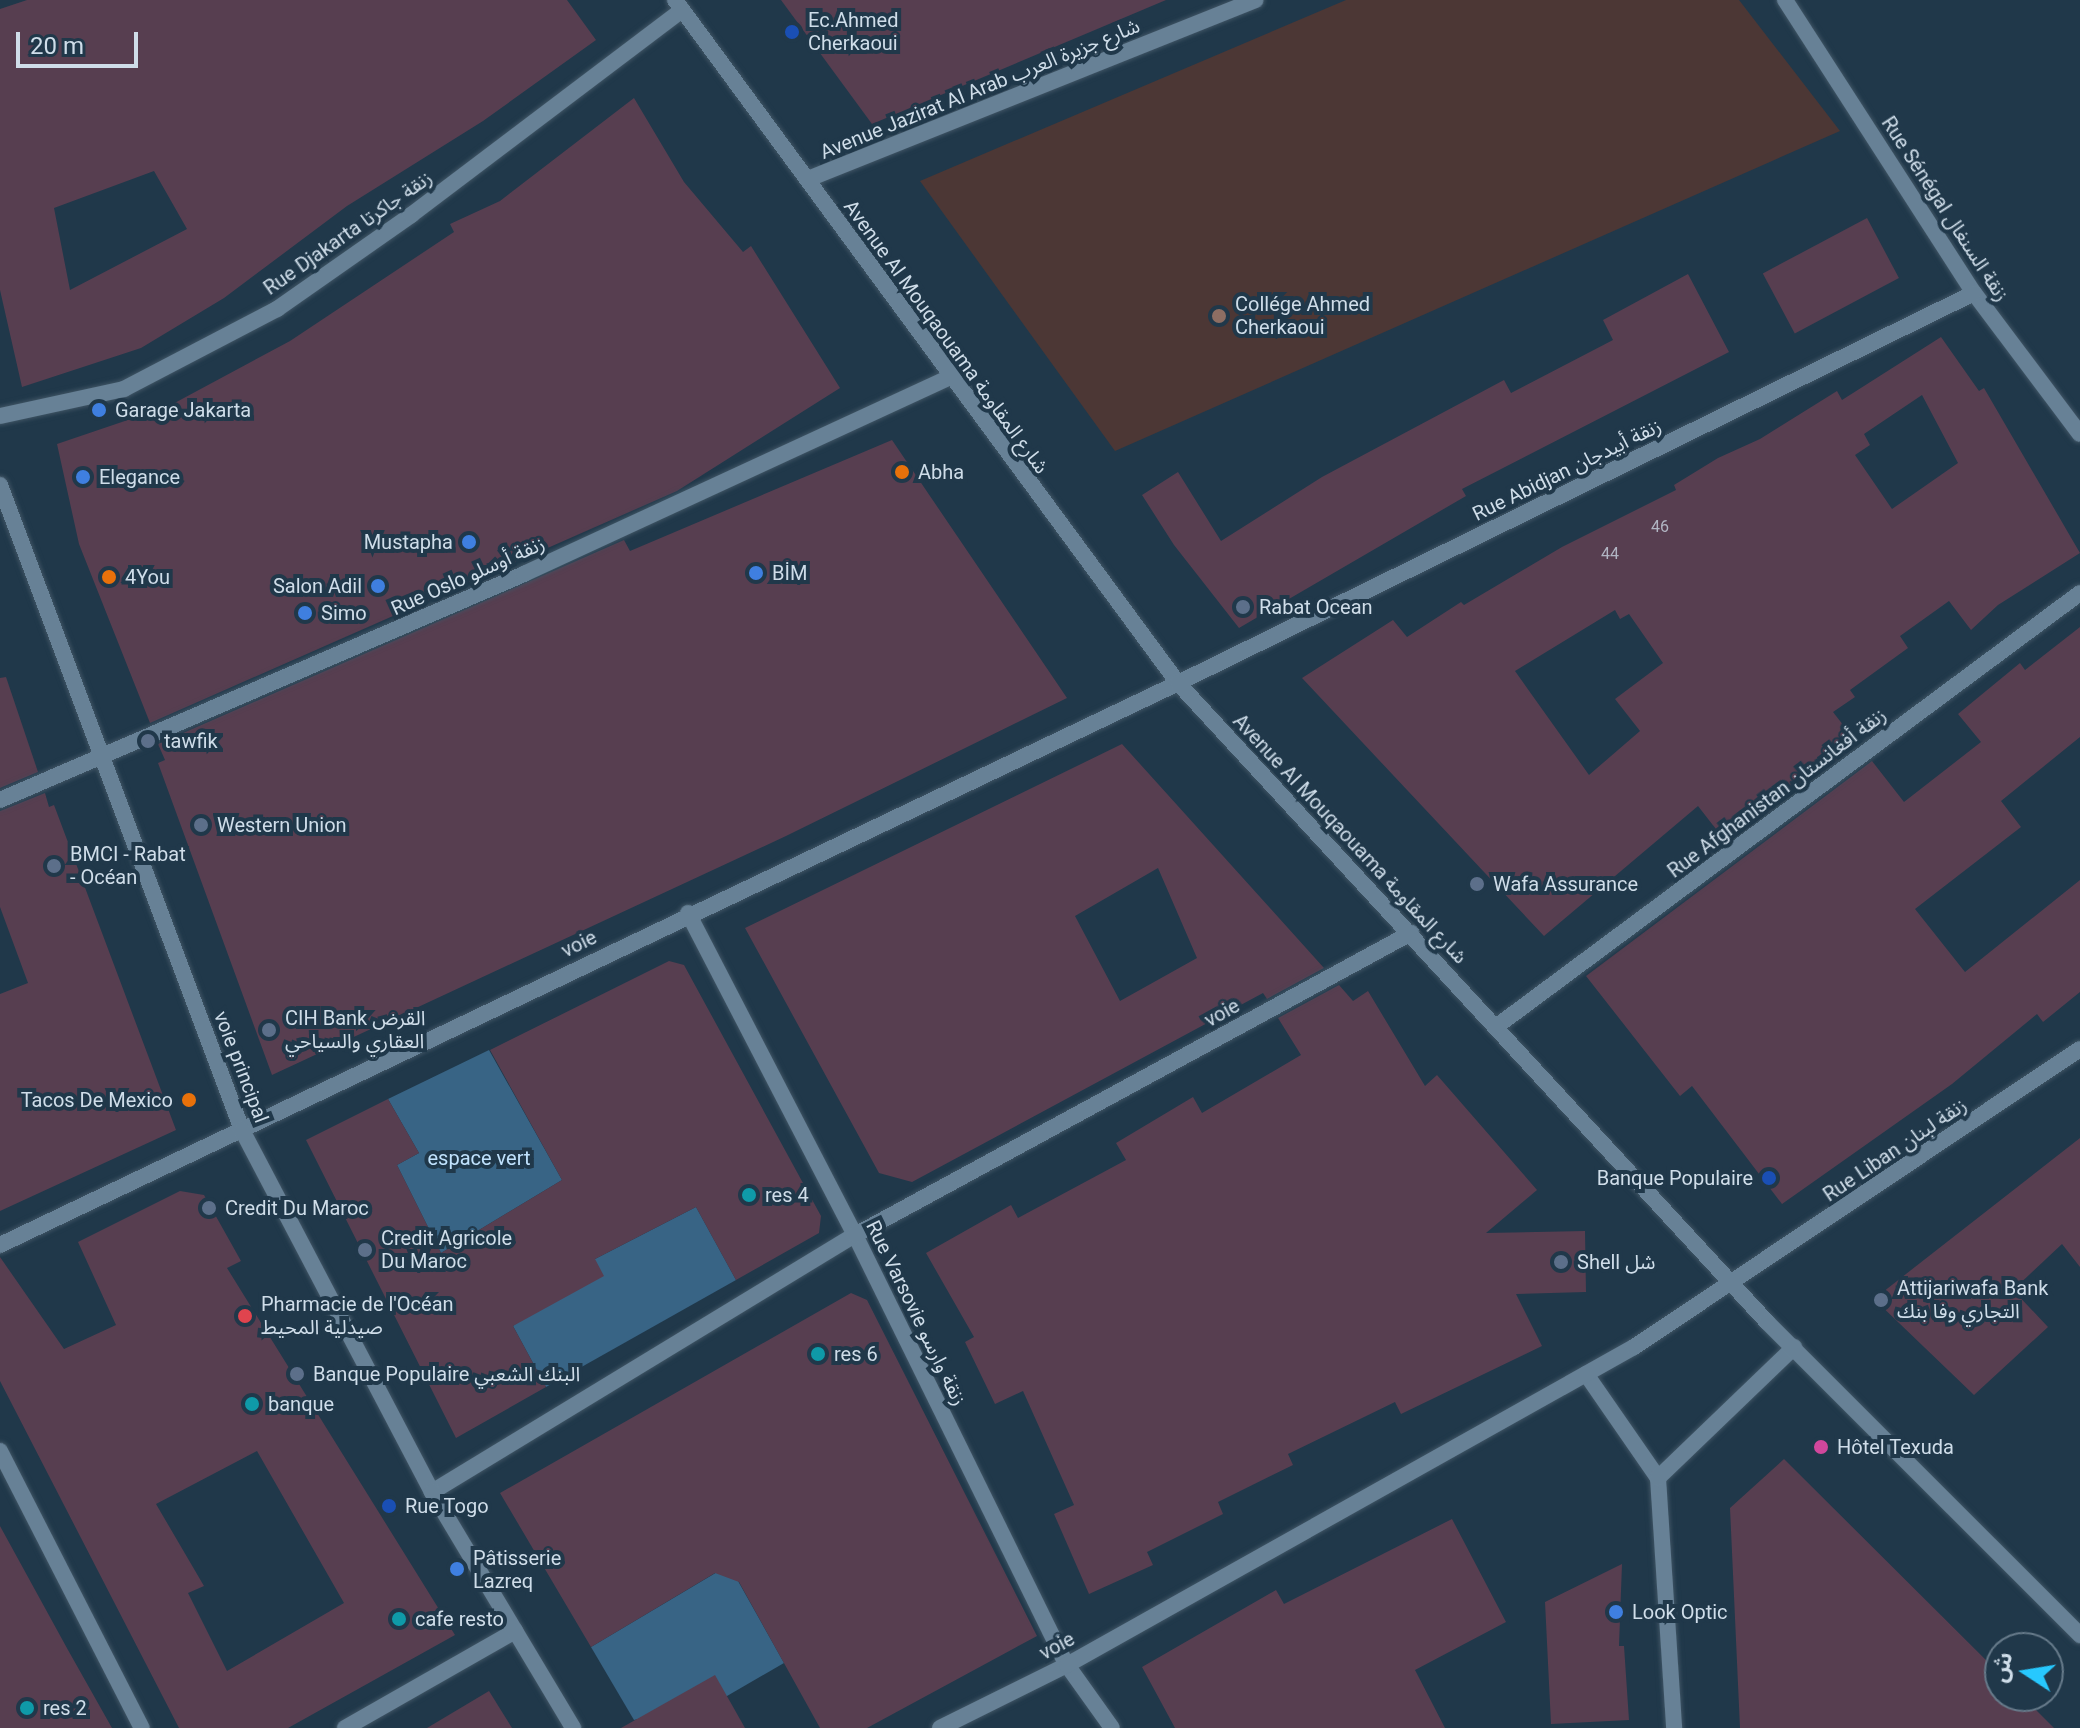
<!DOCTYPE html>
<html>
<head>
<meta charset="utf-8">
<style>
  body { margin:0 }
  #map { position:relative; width:2080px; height:1728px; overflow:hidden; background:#20384a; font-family:Roboto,"Noto Sans Arabic",sans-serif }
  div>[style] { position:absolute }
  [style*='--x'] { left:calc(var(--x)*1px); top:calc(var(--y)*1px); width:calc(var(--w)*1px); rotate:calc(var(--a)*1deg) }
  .education>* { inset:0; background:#4c3735 }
  .green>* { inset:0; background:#386485 }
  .building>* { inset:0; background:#573e50; transform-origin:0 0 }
  .roads { filter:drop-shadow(0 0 2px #3f5464) drop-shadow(0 0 2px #3f5464) }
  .minor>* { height:16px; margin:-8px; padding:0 8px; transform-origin:8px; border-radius:8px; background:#678196 }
  .tertiary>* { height:16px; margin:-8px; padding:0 8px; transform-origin:8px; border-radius:8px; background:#678196 }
  .dots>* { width:22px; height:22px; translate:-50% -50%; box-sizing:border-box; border:4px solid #20384a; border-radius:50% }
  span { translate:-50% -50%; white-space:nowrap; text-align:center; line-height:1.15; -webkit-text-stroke:8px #20384a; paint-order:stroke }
  .number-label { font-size:16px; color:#b1b5c3 }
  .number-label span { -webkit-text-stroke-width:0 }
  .poi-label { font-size:20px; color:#cfdde9 }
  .left { translate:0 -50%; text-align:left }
  .right { translate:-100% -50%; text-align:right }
  .street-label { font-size:20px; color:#cfdde9 }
  .park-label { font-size:20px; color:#c0e2fd }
  .north { position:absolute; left:1984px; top:1632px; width:80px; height:80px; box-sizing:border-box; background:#20384a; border:2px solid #667a8a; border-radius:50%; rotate:282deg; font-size:22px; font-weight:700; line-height:32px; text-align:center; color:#cfdde9 }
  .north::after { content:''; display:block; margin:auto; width:28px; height:36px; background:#27c8fe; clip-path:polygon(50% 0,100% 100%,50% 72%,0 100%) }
  .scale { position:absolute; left:16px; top:32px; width:122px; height:36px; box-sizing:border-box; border:4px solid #cfdde9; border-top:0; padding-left:10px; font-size:24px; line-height:28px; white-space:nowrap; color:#cfdde9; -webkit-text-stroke:6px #20384a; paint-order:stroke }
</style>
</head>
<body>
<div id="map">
  <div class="education">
    <div style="clip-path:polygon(1346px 0,1739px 0,1840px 131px,1115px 451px,920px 181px)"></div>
  </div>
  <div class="green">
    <div style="clip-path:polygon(489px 1050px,562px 1180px,441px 1253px,397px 1165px,419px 1153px,388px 1099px)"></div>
    <div style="clip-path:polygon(696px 1207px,736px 1280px,546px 1387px,513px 1326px,595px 1259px)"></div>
    <div style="clip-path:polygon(729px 1565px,784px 1663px,727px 1696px,634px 1720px,591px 1647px)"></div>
  </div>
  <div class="building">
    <div style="clip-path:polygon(evenodd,27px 0,567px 0,596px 40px,483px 121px,347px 206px,224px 298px,141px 348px,22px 387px,0 290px,0 9px,27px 0,154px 171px,187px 229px,70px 290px,54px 208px,154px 171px)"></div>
    <div style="clip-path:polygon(781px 0,1166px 0,872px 124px)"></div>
    <div style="clip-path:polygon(634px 98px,684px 182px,743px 252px,751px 246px,840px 388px,677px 491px,150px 723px,79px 544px,57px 444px,169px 406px,290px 341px,454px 232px,450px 224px,500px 201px)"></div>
    <div style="left:1867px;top:218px;width:68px;height:118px;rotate:62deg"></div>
    <div style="clip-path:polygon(1688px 274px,1729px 352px,1462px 489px,1466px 496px,1239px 628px,1174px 545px,1142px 495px,1178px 472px,1221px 541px,1322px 477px,1504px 380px,1511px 393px,1613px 340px,1603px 320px)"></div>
    <div style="clip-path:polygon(evenodd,1941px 337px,1979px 391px,1984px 388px,2080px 553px,1998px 605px,1971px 630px,1949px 601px,1900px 636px,1908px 648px,1850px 690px,1855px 697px,1833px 712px,1858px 744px,1726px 842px,1698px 806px,1544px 936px,1302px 678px,1393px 620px,1407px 637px,1461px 602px,1464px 605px,1562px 547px,1676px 490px,1674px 485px,1718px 458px,1760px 439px,1837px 391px,1842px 400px,1941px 337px,1922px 395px,1958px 463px,1892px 509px,1855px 455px,1870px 445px,1864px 434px,1922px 395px,1941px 337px,1615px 610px,1620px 619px,1629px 614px,1663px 663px,1615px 699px,1640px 731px,1589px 775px,1515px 671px,1615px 610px)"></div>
    <div style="clip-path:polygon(892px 440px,1067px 698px,786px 836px,272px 1075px,158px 763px,165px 760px,158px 744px,624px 540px,630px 551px)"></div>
    <div style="clip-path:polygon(2080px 627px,2080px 737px,2001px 801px,2021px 827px,1915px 909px,1965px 972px,2080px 880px,2080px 992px,2043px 1022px,2037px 1014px,1952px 1084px,1782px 1204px,1692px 1086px,1680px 1096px,1586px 976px,1872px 761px,1904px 802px,1981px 742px,1958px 714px,2020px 663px,2025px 670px)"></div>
    <div style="clip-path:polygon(6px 677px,38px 772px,0 788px,0 678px)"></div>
    <div style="clip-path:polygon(evenodd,1122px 744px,1324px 968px,1267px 999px,1263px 993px,912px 1182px,879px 1173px,745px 928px,1122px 744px,1158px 868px,1197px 958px,1120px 1001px,1075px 916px,1158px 868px)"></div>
    <div style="clip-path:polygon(45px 793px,49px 807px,54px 805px,176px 1130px,0 1211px,0 994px,28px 983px,0 907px,0 811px)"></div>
    <div style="clip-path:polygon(669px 961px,684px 965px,821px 1216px,819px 1233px,736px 1280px,696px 1207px,595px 1259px,604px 1276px,513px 1326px,546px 1387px,456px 1438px,306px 1140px,388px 1099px,419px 1153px,397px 1165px,441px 1253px,562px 1180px,490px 1050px)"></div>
    <div style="clip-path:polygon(1339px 985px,1353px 1001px,1368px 991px,1425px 1086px,1437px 1075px,1537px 1190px,1486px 1233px,1585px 1231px,1586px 1292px,1516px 1294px,1542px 1346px,1401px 1414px,1395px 1402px,1288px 1454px,1293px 1465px,1218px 1502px,1223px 1514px,1147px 1552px,1153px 1565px,1089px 1594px,1054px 1514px,1074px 1505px,1023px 1391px,995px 1404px,965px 1342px,974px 1337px,926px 1253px,1011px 1205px,1018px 1218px,1126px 1160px,1116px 1143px,1193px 1097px,1202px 1113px,1301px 1055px,1278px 1018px)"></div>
    <div style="clip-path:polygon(2080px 1138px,2080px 1267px,2062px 1244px,2013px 1290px,2048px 1327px,1974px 1395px,1874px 1299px)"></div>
    <div style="clip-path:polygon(evenodd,180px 1191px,204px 1195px,241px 1261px,227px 1268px,455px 1635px,288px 1728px,179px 1728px,0 1381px,0 1257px,64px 1349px,116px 1325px,78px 1242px,180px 1191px,257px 1451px,344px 1603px,227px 1671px,188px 1593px,204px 1586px,156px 1504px,257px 1451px)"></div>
    <div style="clip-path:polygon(851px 1293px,867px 1300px,1037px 1636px,867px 1728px,820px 1728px,739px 1582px,715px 1573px,591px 1647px,500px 1493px)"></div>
    <div style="clip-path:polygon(1784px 1459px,2000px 1674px,2000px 1696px,2022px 1696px,2054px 1728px,1740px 1728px,1730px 1508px)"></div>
    <div style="clip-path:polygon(1452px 1519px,1506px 1622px,1415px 1670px,1445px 1728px,1175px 1728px,1142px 1667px,1276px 1590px,1284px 1604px)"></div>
    <div style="clip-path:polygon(0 1526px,68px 1650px,112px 1728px,0 1728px)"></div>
    <div style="clip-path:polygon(1622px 1564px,1619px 1646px,1624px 1646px,1629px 1720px,1551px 1724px,1545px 1602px)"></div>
    <div style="clip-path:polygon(715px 1675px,745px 1728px,621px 1728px)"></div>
    <div style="clip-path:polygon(489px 1691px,512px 1728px,427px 1728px)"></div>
  </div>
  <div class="roads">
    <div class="minor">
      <div style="--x:1785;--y:0;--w:349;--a:57.2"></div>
      <div style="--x:1974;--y:293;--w:176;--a:53.1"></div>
      <div style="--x:808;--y:179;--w:482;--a:-21.8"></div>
      <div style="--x:0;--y:416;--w:127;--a:-12.3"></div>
      <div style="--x:124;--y:389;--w:173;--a:-27.6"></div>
      <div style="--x:277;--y:309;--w:164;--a:-35"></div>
      <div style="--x:411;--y:215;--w:340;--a:-37.1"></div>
      <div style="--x:0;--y:800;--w:571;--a:-23.33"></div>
      <div style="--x:524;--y:574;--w:467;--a:-24.8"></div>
      <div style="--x:688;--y:913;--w:363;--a:62.6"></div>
      <div style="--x:855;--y:1235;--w:479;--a:63.8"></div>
      <div style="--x:1067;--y:1665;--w:77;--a:54.5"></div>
      <div style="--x:1497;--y:1026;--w:726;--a:-36.6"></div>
      <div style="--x:0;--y:1245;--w:1305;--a:-25.5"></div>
      <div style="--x:1178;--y:683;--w:886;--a:-26.1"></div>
      <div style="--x:1586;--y:1374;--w:126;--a:55.3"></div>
      <div style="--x:0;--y:1451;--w:311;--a:62.9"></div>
      <div style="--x:1658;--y:1478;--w:251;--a:86.3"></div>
      <div style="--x:1658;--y:1478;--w:189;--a:-43.9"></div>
      <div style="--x:432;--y:1492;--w:495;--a:-31.3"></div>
      <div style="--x:855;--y:1235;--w:633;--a:-28.51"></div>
      <div style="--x:345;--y:1728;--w:196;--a:-29.7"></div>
      <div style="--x:940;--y:1728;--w:142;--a:-26.4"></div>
      <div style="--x:1067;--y:1665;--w:650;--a:-29.29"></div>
      <div style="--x:1634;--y:1347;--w:536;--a:-33.75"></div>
    </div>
    <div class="tertiary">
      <div style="--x:675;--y:0;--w:848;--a:53.63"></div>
      <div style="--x:1178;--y:683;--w:869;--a:47.33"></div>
      <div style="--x:1767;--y:1322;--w:443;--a:45"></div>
      <div style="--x:0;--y:485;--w:689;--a:69.43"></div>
      <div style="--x:242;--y:1130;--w:409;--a:62.3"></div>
      <div style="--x:432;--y:1492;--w:275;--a:59.1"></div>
    </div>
  </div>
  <div class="dots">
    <div style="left:792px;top:32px;background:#1a4fb4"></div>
    <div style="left:1219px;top:316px;background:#8d6e63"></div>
    <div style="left:99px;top:410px;background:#3f7fe0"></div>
    <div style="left:902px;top:472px;background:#e8710a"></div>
    <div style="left:83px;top:477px;background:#3f7fe0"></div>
    <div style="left:469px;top:542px;background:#3f7fe0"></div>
    <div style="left:756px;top:573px;background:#3f7fe0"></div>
    <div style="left:109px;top:577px;background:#e8710a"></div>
    <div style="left:378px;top:586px;background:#3f7fe0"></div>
    <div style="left:1243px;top:607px;background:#5c6f8a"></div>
    <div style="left:305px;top:613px;background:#3f7fe0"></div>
    <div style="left:148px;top:741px;background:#5c6f8a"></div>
    <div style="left:201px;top:825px;background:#5c6f8a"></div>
    <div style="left:54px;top:866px;background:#5c6f8a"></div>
    <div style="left:1477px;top:884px;background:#5c6f8a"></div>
    <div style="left:269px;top:1030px;background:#5c6f8a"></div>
    <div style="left:189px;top:1100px;background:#e8710a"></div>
    <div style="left:1769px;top:1178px;background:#1a4fb4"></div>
    <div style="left:749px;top:1195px;background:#0f9aa8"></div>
    <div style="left:209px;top:1208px;background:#5c6f8a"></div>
    <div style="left:365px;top:1250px;background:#5c6f8a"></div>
    <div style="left:1561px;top:1262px;background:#5c6f8a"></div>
    <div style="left:1881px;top:1300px;background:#5c6f8a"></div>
    <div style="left:245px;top:1316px;background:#e0444e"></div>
    <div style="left:818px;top:1354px;background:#0f9aa8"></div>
    <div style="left:297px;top:1374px;background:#5c6f8a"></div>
    <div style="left:252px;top:1404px;background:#0f9aa8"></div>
    <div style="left:1821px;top:1447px;background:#d1479c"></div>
    <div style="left:389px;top:1506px;background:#1a4fb4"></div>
    <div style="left:457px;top:1569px;background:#3f7fe0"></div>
    <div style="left:1616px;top:1612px;background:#3f7fe0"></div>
    <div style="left:399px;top:1619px;background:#0f9aa8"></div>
    <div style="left:27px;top:1708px;background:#0f9aa8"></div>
  </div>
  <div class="number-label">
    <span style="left:1660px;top:527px">46</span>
    <span style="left:1610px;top:554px">44</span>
  </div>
  <div class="poi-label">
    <span class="left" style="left:808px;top:32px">Ec.Ahmed<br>Cherkaoui</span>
    <span class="left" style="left:1235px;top:316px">Collége Ahmed<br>Cherkaoui</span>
    <span class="left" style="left:115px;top:410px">Garage Jakarta</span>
    <span class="left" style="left:918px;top:472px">Abha</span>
    <span class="left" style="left:99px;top:477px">Elegance</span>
    <span class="right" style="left:453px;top:542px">Mustapha</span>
    <span class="left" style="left:772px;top:573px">BİM</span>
    <span class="left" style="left:125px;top:577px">4You</span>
    <span class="right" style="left:362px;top:586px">Salon Adil</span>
    <span class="left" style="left:1259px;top:607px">Rabat Ocean</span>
    <span class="left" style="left:321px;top:613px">Simo</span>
    <span class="left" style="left:164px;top:741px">tawfik</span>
    <span class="left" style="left:217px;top:825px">Western Union</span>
    <span class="left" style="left:70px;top:866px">BMCI - Rabat<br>- Océan</span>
    <span class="left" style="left:1493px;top:884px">Wafa Assurance</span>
    <span class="left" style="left:285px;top:1030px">CIH Bank القرض<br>العقاري والسياحي</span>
    <span class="right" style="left:173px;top:1100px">Tacos De Mexico</span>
    <span class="right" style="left:1753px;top:1178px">Banque Populaire</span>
    <span class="left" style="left:765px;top:1195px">res 4</span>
    <span class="left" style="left:225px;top:1208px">Credit Du Maroc</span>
    <span class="left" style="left:381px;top:1250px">Credit Agricole<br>Du Maroc</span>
    <span class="left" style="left:1577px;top:1262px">Shell شل</span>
    <span class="left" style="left:1897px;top:1300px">Attijariwafa Bank<br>التجاري وفا بنك</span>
    <span class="left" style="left:261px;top:1316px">Pharmacie de l'Océan<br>صيدلية المحيط</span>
    <span class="left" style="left:834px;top:1354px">res 6</span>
    <span class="left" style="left:313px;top:1374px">Banque Populaire البنك الشعبي</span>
    <span class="left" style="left:268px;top:1404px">banque</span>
    <span class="left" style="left:1837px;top:1447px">Hôtel Texuda</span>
    <span class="left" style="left:405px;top:1506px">Rue Togo</span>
    <span class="left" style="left:473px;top:1570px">Pâtisserie<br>Lazreq</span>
    <span class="left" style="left:1632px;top:1612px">Look Optic</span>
    <span class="left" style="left:415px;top:1619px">cafe resto</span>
    <span class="left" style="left:43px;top:1708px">res 2</span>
  </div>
  <div class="street-label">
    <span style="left:980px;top:89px;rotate:-22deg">Avenue Jazirat Al Arab شارع جزيرة العرب</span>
    <span style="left:1945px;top:209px;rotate:57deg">Rue Sénégal زنقة السنغال</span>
    <span style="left:348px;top:233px;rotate:-35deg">Rue Djakarta زنقة جاكرتا</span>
    <span style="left:946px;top:337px;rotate:54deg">Avenue Al Mouqaouama شارع المقاومة</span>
    <span style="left:1567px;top:470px;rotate:-26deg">Rue Abidjan زنقة أبيدجان</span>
    <span style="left:468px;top:576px;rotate:-24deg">Rue Oslo زنقة أوسلو</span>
    <span style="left:1777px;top:793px;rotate:-37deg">Rue Afghanistan زنقة أفغانستان</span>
    <span style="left:1350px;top:839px;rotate:47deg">Avenue Al Mouqaouama شارع المقاومة</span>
    <span style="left:579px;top:944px;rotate:-26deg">voie</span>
    <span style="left:1222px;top:1013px;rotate:-29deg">voie</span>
    <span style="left:241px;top:1067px;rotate:69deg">voie principal</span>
    <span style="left:1895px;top:1150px;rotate:-34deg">Rue Liban زنقة لبنان</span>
    <span style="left:916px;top:1313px;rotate:64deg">Rue Varsovie زنقة وارسو</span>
    <span style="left:1057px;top:1646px;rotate:-28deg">voie</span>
  </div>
  <div class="park-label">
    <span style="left:479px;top:1158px">espace vert</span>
  </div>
  <div class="north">ش</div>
  <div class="scale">20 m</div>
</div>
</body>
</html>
